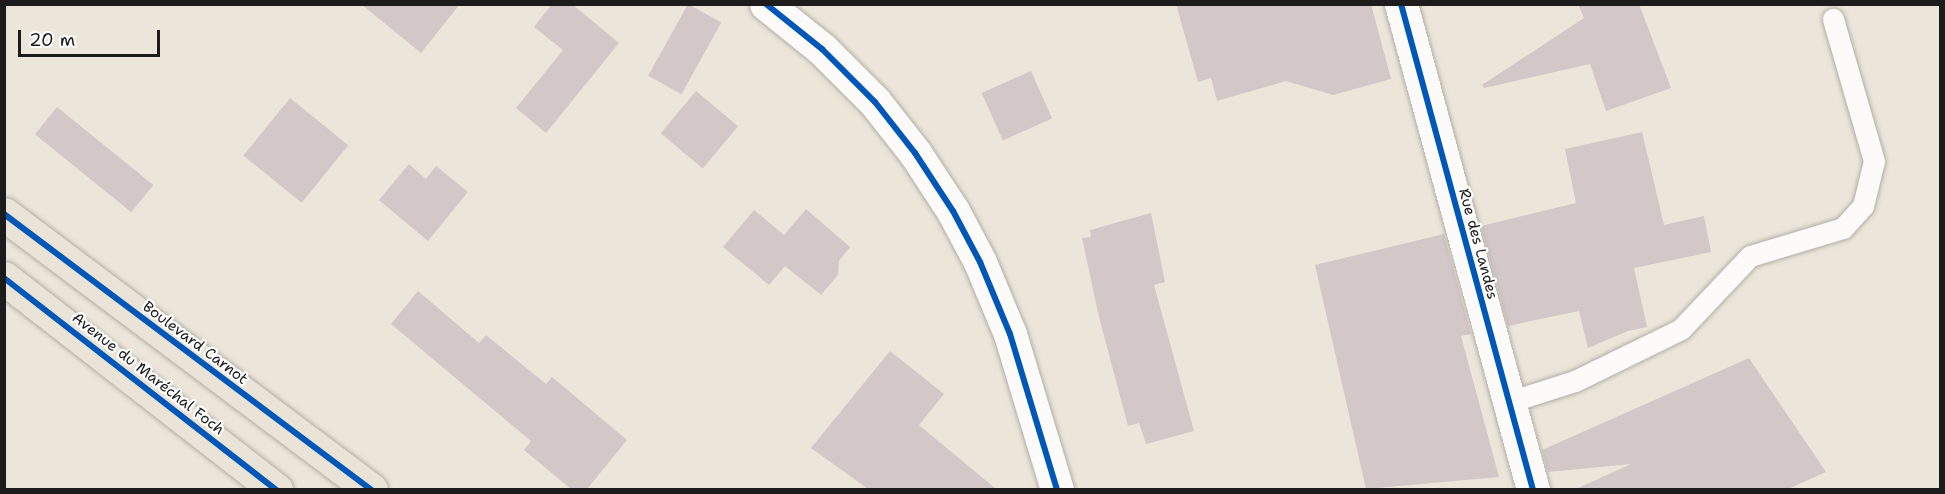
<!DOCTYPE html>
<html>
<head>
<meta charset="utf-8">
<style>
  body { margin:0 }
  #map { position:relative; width:1945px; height:494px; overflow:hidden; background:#ece6da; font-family:"Shantell Sans",sans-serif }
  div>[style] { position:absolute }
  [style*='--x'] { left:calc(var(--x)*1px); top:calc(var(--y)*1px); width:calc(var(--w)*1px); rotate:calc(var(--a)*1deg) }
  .building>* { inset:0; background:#d3c7c8; transform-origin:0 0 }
  .roads { filter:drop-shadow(0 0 2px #b2aea7) drop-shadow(0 0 2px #b2aea7) }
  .service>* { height:21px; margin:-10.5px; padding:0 10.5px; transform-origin:10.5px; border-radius:10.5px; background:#fcfbf9 }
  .minor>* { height:33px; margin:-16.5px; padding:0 16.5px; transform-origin:16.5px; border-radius:16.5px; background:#fcfbf9 }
  .primary>* { height:33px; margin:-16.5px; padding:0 16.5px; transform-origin:16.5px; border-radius:16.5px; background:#eae3d7 }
  .cycleway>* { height:6px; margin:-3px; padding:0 3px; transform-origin:3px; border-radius:3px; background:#0057b8 }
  span { translate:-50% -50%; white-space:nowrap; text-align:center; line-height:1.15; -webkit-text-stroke:4.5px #fff; paint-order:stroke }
  .street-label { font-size:15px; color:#1c1c1c }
  .frame { position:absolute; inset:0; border:6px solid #1c1c1c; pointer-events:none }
  .scale { position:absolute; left:18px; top:30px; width:142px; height:27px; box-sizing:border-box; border:3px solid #1c1c1c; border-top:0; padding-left:8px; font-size:18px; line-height:21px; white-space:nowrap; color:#1c1c1c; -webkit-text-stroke:4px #fff; paint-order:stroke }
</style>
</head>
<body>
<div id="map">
  <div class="building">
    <div style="clip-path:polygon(361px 4px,460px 4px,421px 53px)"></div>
    <div style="clip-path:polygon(552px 4px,572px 4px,619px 43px,546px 133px,516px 108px,563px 50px,534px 27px)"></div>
    <div style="left:688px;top:4px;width:38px;height:82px;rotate:29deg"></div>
    <div style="clip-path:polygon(1176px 4px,1371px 4px,1391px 79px,1333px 95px,1286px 81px,1217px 101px,1211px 78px,1198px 82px)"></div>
    <div style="clip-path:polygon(1578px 4px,1639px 4px,1671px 88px,1606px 111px,1590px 64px,1484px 88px,1482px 85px,1584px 18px)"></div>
    <div style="left:1031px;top:71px;width:52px;height:54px;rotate:66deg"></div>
    <div style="left:696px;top:91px;width:55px;height:55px;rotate:40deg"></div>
    <div style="left:290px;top:98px;width:75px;height:74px;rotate:39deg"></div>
    <div style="left:57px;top:107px;width:124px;height:35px;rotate:39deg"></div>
    <div style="clip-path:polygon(1642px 132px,1664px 225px,1704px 216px,1711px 252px,1634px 268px,1647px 327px,1628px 331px,1588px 348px,1579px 311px,1508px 326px,1481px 226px,1576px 203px,1565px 149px)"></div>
    <div style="clip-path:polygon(409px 164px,426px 179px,436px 166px,468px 192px,428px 241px,379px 200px)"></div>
    <div style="clip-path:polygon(806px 209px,850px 247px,839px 261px,838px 275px,821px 295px,785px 266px,769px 285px,723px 247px,754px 210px,784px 235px)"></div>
    <div style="clip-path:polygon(1151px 213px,1165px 282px,1154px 285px,1194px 431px,1146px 444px,1139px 423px,1128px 426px,1099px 317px,1082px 238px,1091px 237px,1090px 230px)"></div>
    <div style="clip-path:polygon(1444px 234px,1471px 334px,1461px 336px,1499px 477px,1366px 489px,1315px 265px)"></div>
    <div style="clip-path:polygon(418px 291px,479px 343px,486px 335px,546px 384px,552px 377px,627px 440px,587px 489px,571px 489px,524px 450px,531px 441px,391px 324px)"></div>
    <div style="clip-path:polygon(890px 351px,944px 394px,919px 425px,996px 489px,868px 489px,811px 448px)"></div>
    <div style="clip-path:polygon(1749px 358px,1826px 472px,1788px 489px,1576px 489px,1631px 464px,1548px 472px,1542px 450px)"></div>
  </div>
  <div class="roads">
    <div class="service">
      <div style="--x:1509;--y:402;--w:69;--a:-17.7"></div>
      <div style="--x:1575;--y:381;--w:118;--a:-26.1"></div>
      <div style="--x:1681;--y:329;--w:100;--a:-46.6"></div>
      <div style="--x:1750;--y:256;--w:97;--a:-16.8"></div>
      <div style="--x:1843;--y:228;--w:30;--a:-48"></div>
      <div style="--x:1863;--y:206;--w:46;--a:-76.3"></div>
      <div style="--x:1874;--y:161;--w:148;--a:-106.1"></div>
    </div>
    <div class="minor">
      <div style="--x:766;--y:4;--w:72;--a:38.8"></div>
      <div style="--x:822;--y:49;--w:75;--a:45"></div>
      <div style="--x:875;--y:102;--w:65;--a:51.9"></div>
      <div style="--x:915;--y:153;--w:69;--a:56.8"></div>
      <div style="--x:953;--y:211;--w:58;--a:62.1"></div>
      <div style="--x:980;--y:262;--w:78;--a:67.4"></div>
      <div style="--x:1010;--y:334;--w:163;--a:73.2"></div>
      <div style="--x:1401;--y:4;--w:504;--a:74.8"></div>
    </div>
    <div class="primary">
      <div style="--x:4;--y:214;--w:459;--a:36.9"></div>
      <div style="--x:4;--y:278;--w:345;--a:37.9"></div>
    </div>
  </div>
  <div class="cycleway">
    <div style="--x:766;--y:4;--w:72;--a:38.8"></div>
    <div style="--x:822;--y:49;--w:75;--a:45"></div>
    <div style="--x:875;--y:102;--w:65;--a:51.9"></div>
    <div style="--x:915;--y:153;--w:69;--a:56.8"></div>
    <div style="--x:953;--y:211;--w:58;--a:62.1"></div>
    <div style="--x:980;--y:262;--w:78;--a:67.4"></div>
    <div style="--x:1010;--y:334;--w:163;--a:73.2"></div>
    <div style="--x:1401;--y:4;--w:504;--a:74.8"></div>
    <div style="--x:4;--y:214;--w:459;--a:36.9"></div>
    <div style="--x:4;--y:278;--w:345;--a:37.9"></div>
  </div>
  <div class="street-label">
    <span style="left:1478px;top:244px;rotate:75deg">Rue des Landes</span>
    <span style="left:195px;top:343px;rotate:37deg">Boulevard Carnot</span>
    <span style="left:148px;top:374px;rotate:38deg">Avenue du Maréchal Foch</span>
  </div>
  <div class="frame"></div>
  <div class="scale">20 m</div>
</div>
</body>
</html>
